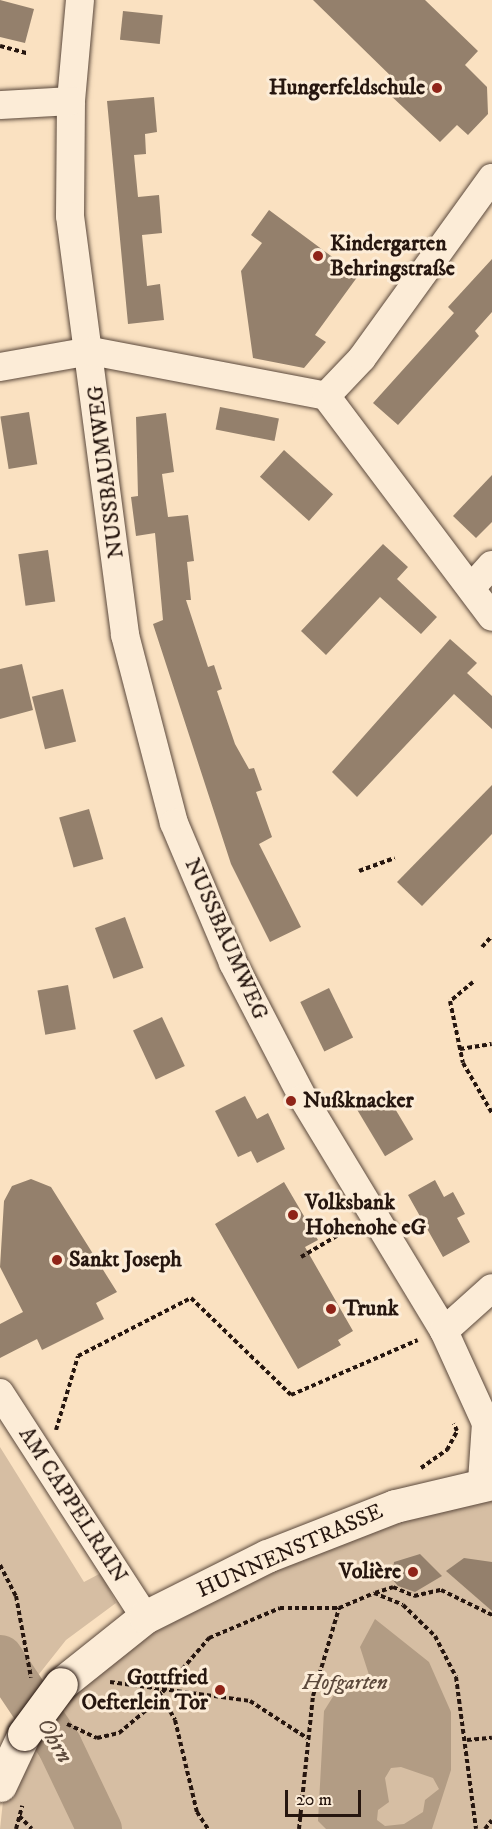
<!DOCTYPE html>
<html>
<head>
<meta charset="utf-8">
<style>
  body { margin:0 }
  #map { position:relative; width:492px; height:1829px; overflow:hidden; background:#fae1c1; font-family:"IM FELL DW Pica",serif }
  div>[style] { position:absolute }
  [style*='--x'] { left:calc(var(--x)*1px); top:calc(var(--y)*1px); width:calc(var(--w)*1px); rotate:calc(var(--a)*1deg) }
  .green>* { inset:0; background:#d6bea3 }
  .water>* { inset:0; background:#b29c84 }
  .river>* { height:45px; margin:-22.5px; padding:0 22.5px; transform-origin:22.5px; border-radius:22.5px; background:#b29c84 }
  .building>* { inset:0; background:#94806c; transform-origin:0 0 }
  .path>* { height:4px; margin-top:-2px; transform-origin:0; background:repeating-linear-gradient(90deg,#26160f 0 4.5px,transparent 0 7.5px) }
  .roads { filter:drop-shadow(0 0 2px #5b493c) drop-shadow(0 0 2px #5b493c) }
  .minor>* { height:28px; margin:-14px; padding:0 14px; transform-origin:14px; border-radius:14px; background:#fcecd7 }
  .secondary>* { height:33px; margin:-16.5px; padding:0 16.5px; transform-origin:16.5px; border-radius:16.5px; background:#fcecd7 }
  .bridges { filter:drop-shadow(0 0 2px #26160f) drop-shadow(0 0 2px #26160f) }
  .secondary-bridge>* { height:33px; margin:-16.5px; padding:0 16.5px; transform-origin:16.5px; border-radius:16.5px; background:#fcecd7 }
  .dots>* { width:16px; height:16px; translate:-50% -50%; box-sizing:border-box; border:3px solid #fcecd7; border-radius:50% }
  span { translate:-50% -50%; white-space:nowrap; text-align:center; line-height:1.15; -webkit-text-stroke:6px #fcecd7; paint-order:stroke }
  .poi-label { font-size:22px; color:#26160f; font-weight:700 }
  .right { translate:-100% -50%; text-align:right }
  .left { translate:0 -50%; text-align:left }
  .street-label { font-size:22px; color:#26160f }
  .park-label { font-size:22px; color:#5b483b; font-style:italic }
  .water-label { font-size:24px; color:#5e4c3e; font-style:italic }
  .scale { position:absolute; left:285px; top:1790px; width:76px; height:27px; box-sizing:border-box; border:3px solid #26160f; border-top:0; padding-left:8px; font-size:18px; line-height:21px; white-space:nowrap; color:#26160f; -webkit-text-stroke:4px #fcecd7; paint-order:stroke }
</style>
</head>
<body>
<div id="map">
  <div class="green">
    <div style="clip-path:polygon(0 1447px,84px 1582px,101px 1573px,116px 1603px,66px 1640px,28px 1688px,0 1643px)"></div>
    <div style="clip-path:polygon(492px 1483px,492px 1829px,0 1829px,4px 1792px,48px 1687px,146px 1603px)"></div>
  </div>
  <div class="water">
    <div style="clip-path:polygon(evenodd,375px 1619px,429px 1662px,451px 1712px,451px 1770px,432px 1829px,326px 1829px,318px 1821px,324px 1711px,334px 1695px,362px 1690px,370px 1678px,360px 1647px,375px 1619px,401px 1767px,433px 1778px,439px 1789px,425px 1800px,423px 1812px,404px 1824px,385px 1826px,377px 1820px,378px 1810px,389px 1802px,385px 1778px,391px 1768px,401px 1767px)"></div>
  </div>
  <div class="river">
    <div style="--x:0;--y:1657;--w:106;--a:56.2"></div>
    <div style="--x:59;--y:1745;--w:93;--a:64.5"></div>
  </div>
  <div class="building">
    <div style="clip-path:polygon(0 0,34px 9px,25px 43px,0 37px)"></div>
    <div style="clip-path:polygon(313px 0,425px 0,478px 51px,465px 65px,487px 87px,488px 114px,468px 135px,457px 125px,440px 142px,388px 93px,398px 83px)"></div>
    <div style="left:123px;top:11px;width:40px;height:29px;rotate:6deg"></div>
    <div style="clip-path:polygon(154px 97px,157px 132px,145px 134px,146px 154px,134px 155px,138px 197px,159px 195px,162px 233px,142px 235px,147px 286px,160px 284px,164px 320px,128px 324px,107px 101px)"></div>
    <div style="clip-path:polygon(269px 210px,358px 276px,315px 335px,326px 342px,304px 368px,253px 358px,241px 271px,262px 243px,251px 235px)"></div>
    <div style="clip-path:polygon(492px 259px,492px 312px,475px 331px,479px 336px,398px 425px,373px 403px,454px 313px,448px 307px)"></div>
    <div style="left:220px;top:407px;width:60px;height:23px;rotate:11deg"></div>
    <div style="left:29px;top:412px;width:53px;height:29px;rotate:81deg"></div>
    <div style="clip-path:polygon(166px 413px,174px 472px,162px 474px,168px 517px,188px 515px,194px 561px,187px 562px,191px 600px,186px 600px,208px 667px,214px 665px,222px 689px,217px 691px,235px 744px,249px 769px,254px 768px,262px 790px,256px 792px,272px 837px,259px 844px,301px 927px,270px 942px,231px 864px,153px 624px,163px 620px,155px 533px,136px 536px,131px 497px,138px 496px,136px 417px)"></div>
    <div style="left:284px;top:450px;width:66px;height:36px;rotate:42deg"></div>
    <div style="clip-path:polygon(492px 475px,492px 522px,476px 538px,453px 516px)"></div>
    <div style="clip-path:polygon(383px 544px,408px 567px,397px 579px,437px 617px,421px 634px,380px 597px,326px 655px,301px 631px)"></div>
    <div style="left:48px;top:550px;width:52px;height:30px;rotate:82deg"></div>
    <div style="clip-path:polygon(450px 639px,477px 663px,467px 673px,492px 696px,492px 729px,454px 694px,357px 797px,332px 772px)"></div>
    <div style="clip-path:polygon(22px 664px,33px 710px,0 719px,0 669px)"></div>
    <div style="left:63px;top:689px;width:54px;height:32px;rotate:76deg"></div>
    <div style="clip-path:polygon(492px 785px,492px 834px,422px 906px,397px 882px)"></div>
    <div style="left:89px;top:809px;width:52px;height:31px;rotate:74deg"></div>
    <div style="left:125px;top:917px;width:54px;height:32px;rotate:70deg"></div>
    <div style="left:68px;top:985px;width:45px;height:31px;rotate:80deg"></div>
    <div style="left:329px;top:988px;width:55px;height:32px;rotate:64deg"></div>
    <div style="left:162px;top:1017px;width:54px;height:32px;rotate:65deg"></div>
    <div style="left:385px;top:1092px;width:55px;height:33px;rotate:59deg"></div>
    <div style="clip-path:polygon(245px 1096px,257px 1119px,268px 1113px,285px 1149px,257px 1163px,251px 1151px,238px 1157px,215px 1111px)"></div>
    <div style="clip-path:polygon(31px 1179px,51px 1187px,117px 1292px,96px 1303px,104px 1319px,42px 1350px,37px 1339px,0 1358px,0 1324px,23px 1312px,0 1267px,4px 1201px,12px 1186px)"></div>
    <div style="clip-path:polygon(435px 1180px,444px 1197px,453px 1192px,465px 1214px,457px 1218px,470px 1242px,443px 1257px,408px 1195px)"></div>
    <div style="clip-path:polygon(284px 1182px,318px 1240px,305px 1247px,353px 1331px,338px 1340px,341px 1345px,298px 1369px,215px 1224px)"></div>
    <div style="clip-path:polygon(420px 1554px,442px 1576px,415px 1592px,398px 1586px,392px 1579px,394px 1562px)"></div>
    <div style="clip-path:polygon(464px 1558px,492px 1562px,492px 1611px,446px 1571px)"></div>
  </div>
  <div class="path">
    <div style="--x:0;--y:46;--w:28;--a:15"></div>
    <div style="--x:359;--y:871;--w:38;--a:-20"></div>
    <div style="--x:482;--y:947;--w:15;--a:-48"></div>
    <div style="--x:473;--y:982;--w:30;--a:140"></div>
    <div style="--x:450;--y:1001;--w:63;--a:78.2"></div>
    <div style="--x:463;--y:1063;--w:58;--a:59.9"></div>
    <div style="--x:460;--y:1049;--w:32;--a:-9"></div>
    <div style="--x:301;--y:1257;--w:59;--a:-30.5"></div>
    <div style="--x:56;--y:1430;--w:77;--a:-73.4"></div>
    <div style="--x:78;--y:1356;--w:127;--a:-27.2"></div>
    <div style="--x:191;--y:1298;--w:139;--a:44.1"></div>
    <div style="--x:291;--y:1395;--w:138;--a:-23.4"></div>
    <div style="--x:421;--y:1468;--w:32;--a:-35"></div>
    <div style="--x:447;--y:1450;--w:21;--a:-62"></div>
    <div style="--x:457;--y:1431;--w:8;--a:-113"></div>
    <div style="--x:0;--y:1565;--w:35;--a:63"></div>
    <div style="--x:16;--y:1596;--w:83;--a:79.6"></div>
    <div style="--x:375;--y:1593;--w:19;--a:-18"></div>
    <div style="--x:393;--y:1587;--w:23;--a:23"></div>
    <div style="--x:414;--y:1596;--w:28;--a:-13"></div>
    <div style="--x:441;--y:1590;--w:57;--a:26.1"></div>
    <div style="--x:110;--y:1682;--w:141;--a:7.7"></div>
    <div style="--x:250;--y:1701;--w:68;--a:33"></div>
    <div style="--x:159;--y:1692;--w:32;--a:60"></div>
    <div style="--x:175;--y:1720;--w:95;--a:76.6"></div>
    <div style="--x:197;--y:1812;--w:20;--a:57"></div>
    <div style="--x:67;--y:1724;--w:33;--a:25"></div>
    <div style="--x:97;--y:1738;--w:23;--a:-13"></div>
    <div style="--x:119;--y:1733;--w:38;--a:-40"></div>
    <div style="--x:148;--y:1709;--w:94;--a:-49.3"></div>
    <div style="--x:209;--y:1638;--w:77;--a:-22.9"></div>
    <div style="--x:280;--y:1608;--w:59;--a:0"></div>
    <div style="--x:339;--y:1608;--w:38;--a:-23"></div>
    <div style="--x:374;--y:1593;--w:31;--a:22"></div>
    <div style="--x:403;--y:1605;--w:45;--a:44.1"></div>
    <div style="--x:435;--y:1636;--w:46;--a:62.9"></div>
    <div style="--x:456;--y:1677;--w:153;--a:82.5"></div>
    <div style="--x:467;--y:1740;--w:25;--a:-5"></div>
    <div style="--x:19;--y:1816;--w:18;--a:45"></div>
    <div style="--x:16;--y:1829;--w:24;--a:-75"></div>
    <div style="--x:299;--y:1829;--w:134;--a:-84"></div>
    <div style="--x:313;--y:1696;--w:92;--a:-73.5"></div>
    <div style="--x:485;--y:1829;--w:11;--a:-52"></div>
  </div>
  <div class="roads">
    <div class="minor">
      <div style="--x:80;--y:0;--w:101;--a:95.1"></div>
      <div style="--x:71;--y:101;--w:115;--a:90.5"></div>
      <div style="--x:70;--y:216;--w:423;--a:82.5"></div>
      <div style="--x:125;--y:635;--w:194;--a:75.4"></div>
      <div style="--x:174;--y:823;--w:152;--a:67.1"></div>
      <div style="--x:233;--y:963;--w:152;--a:62.6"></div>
      <div style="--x:303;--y:1098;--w:272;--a:58.8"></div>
      <div style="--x:444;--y:1331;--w:101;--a:65.5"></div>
      <div style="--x:486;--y:1423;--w:58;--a:93.9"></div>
      <div style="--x:0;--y:105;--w:71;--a:-3.2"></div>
      <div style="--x:0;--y:367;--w:92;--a:-10"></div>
      <div style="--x:91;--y:351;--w:239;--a:10.8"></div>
      <div style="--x:326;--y:396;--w:276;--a:53.1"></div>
      <div style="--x:326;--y:396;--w:52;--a:-46.5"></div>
      <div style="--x:362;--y:358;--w:222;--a:-54.2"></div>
      <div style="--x:471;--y:588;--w:31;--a:-48"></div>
      <div style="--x:444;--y:1331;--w:64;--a:-41.9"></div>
      <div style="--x:0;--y:1393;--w:267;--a:57.1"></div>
    </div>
    <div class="secondary">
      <div style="--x:61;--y:1684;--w:107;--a:-38.6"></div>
      <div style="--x:145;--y:1617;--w:136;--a:-26.6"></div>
      <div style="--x:267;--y:1556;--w:137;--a:-21.3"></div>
      <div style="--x:395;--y:1506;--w:100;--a:-13.3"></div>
      <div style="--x:0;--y:1785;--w:56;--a:-64.8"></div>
    </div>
  </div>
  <div class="bridges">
    <div class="secondary-bridge">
      <div style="--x:24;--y:1734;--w:62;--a:-53.5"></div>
    </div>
  </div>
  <div class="dots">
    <div style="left:437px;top:88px;background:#8f2418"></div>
    <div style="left:318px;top:256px;background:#8f2418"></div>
    <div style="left:291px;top:1101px;background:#8f2418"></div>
    <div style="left:293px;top:1215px;background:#8f2418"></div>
    <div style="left:57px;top:1260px;background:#8f2418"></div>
    <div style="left:331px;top:1309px;background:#8f2418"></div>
    <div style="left:413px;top:1572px;background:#8f2418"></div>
    <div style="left:220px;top:1690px;background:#8f2418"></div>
  </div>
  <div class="poi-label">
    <span class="right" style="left:425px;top:88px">Hungerfeldschule</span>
    <span class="left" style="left:330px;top:256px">Kindergarten<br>Behringstraße</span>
    <span class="left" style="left:303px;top:1101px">Nußknacker</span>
    <span class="left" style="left:305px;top:1215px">Volksbank<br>Hohenohe eG</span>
    <span class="left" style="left:69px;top:1260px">Sankt Joseph</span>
    <span class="left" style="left:343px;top:1309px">Trunk</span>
    <span class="right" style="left:401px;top:1572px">Volière</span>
    <span class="right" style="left:208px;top:1690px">Gottfried<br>Oefterlein Tor</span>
  </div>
  <div class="street-label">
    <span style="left:106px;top:472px;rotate:-97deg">NUSSBAUMWEG</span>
    <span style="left:226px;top:939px;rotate:66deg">NUSSBAUMWEG</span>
    <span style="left:73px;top:1505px;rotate:57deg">AM CAPPELRAIN</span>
    <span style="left:290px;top:1551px;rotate:-24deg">HUNNENSTRASSE</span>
  </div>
  <div class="park-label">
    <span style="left:345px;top:1683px">Hofgarten</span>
  </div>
  <div class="water-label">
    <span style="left:54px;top:1741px;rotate:60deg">Ohrn</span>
  </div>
  <div class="scale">20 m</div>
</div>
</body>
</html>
